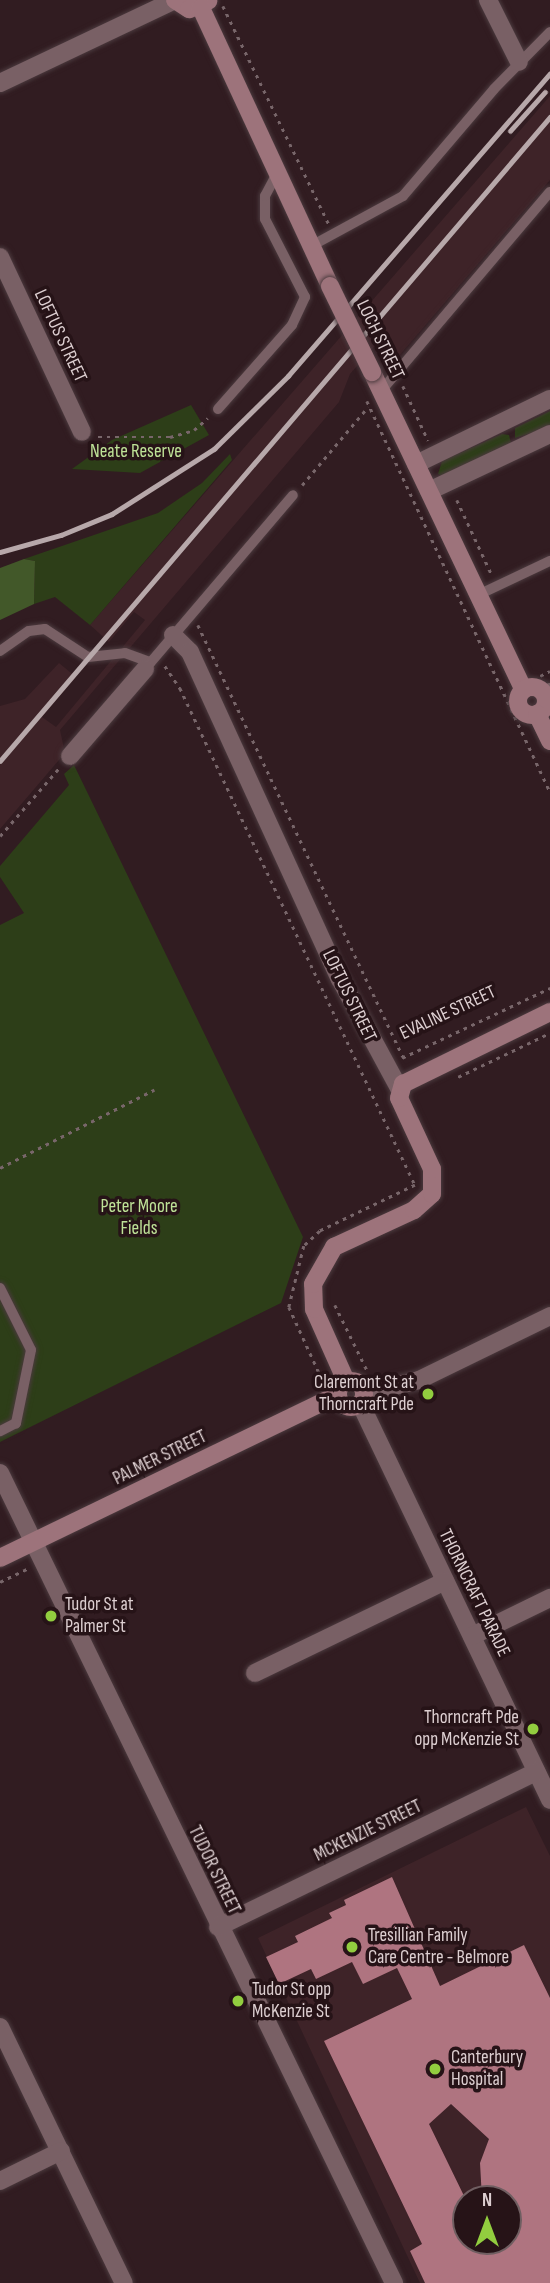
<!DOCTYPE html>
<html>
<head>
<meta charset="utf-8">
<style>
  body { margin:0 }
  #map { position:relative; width:550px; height:2283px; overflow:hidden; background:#311c21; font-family:"Sofia Sans Condensed",sans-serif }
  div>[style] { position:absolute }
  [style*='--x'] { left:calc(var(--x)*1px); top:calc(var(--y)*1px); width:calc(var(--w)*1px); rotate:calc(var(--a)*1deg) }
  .built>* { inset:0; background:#3e2328 }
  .green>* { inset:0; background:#2d3e18 }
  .forest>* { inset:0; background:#425829 }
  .building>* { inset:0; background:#af7480 }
  .path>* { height:2.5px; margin-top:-1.25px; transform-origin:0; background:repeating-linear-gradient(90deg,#78666a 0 3.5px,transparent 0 8.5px) }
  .roads { filter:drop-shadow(0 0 2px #4b3a3e) drop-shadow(0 0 2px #4b3a3e) }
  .lane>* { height:10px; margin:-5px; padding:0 5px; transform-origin:5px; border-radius:5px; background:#796065 }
  .street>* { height:18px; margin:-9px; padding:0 9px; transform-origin:9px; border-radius:9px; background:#796065 }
  .secondary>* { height:18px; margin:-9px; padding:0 9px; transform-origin:9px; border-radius:9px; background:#9d737b }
  .secondary>.ring { margin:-9px; padding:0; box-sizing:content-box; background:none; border:18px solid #9d737b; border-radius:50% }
  .rail>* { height:4.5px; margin:-2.25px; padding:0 2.25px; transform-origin:2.25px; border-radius:2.25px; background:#b7a8aa }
  .bridges { filter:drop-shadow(0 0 2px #4b3a3e) drop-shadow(0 0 2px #4b3a3e) }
  .secondary-bridge>* { height:18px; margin:-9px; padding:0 9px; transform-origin:9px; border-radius:9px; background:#9d737b }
  .dots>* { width:19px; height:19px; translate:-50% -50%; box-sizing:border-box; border:4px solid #261317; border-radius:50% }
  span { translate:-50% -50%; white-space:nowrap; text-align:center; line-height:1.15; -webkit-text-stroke:7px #261317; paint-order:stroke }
  .street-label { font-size:19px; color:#ddcfd1 }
  .park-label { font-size:19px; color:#bee297 }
  .poi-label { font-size:19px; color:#ddcfd1 }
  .right { translate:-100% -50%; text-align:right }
  .left { translate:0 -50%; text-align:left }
  .north { position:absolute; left:452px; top:2185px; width:70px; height:70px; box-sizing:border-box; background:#261317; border:2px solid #6f5e61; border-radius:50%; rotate:0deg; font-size:19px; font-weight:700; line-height:28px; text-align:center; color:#ddcfd1 }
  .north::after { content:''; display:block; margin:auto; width:24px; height:32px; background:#92cd3f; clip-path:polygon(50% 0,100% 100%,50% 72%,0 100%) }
</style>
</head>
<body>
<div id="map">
  <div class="built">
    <div style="clip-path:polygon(550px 96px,550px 180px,398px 357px,379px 341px,350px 374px,339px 402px,60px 730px,65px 753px,0 829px,0 706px,25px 699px,59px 663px,76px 677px,42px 717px,56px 727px,145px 620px,134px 612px,109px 642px,90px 625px)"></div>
    <div style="clip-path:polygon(evenodd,526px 1807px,550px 1856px,550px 2283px,420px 2283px,258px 1938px,526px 1807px,466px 2199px,508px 2199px,508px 2241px,466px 2241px,466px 2199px)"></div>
  </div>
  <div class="green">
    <div style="clip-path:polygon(191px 405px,209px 435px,140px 473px,72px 469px,112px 440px)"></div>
    <div style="clip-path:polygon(550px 411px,550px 427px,515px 438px,515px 428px)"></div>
    <div style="clip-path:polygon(502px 434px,509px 435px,511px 443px,443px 476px,438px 474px,442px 461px)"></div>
    <div style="clip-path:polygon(230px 454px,232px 460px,90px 625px,55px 597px,34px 604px,35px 561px,24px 559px,158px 513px,202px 483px)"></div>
    <div style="clip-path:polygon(74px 765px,303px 1237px,281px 1303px,0 1442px,0 925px,24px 913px,0 877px,0 866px,69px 785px,64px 774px)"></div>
  </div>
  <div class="forest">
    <div style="clip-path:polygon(24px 559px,35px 561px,34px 604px,0 620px,0 568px)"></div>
  </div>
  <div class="building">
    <div style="clip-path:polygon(evenodd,392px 1877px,440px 1986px,524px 1945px,550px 1998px,550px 2283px,425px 2283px,410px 2251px,422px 2244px,324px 2041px,412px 1999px,397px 1968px,363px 1984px,352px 1962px,316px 1979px,311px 1969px,279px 1984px,266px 1957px,298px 1942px,295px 1936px,332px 1918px,329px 1913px,346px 1905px,344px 1900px,392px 1877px,451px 2104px,489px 2139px,480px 2163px,482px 2199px,508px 2199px,508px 2241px,488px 2241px,489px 2248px,486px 2241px,466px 2241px,466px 2200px,429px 2124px,451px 2104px)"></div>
  </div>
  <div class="path">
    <div style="--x:223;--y:6;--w:242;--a:64.1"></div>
    <div style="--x:403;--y:386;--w:60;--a:65.2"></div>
    <div style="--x:367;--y:401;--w:432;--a:64.9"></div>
    <div style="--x:98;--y:437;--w:72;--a:0"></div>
    <div style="--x:170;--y:437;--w:25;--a:-16"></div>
    <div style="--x:194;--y:430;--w:18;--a:-41"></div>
    <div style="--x:302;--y:485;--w:102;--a:-49.8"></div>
    <div style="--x:457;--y:500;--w:83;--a:65"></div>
    <div style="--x:198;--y:625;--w:478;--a:64.6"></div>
    <div style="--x:165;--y:666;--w:27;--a:56"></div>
    <div style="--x:180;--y:688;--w:550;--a:64.69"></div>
    <div style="--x:415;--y:1185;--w:106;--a:154.2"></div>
    <div style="--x:320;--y:1231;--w:22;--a:137"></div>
    <div style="--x:304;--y:1246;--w:63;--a:103.8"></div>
    <div style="--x:289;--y:1307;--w:79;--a:65.4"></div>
    <div style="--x:540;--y:676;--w:11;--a:-27"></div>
    <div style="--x:0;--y:836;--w:91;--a:-49"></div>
    <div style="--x:402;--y:1058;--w:164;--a:-25.3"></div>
    <div style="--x:458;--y:1077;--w:102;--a:-25.6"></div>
    <div style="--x:0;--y:1168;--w:173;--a:-26.9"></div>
    <div style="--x:335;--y:1305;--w:72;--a:63.8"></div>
    <div style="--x:0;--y:1582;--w:30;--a:-26"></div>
  </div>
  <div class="roads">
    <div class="lane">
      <div style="--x:313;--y:245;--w:102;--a:-28.6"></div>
      <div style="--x:403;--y:196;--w:140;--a:-49.6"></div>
      <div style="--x:494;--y:89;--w:80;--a:-45.5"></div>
      <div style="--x:381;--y:391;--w:261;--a:-49.7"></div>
      <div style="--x:218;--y:409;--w:112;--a:-48.6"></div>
      <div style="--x:292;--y:325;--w:31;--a:-65"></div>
      <div style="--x:305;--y:297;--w:88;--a:-117.1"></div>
      <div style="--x:265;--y:219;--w:23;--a:-90"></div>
      <div style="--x:265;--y:196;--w:26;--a:-62"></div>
      <div style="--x:478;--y:595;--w:80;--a:-25.3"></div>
      <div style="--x:0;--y:651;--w:35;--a:-35"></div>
      <div style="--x:29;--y:631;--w:16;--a:-7"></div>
      <div style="--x:45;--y:629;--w:51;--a:33.1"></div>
      <div style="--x:88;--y:657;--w:37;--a:-6"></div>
      <div style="--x:125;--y:653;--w:27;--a:20"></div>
      <div style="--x:145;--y:669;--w:228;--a:-49.6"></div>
      <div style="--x:0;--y:1288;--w:69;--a:63.4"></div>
      <div style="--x:31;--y:1350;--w:75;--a:101.6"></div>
      <div style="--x:16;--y:1423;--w:18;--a:153"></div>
    </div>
    <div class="street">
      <div style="--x:488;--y:0;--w:69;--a:63.4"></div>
      <div style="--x:0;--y:83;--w:194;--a:-25.4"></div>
      <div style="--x:0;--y:257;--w:193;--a:64.9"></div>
      <div style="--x:416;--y:464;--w:149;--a:-25.9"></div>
      <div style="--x:429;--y:491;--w:134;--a:-25.2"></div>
      <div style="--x:173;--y:635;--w:24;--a:45"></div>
      <div style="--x:190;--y:652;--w:360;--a:65.4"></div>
      <div style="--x:340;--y:979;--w:126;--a:61.6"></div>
      <div style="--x:545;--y:694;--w:5;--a:-22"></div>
      <div style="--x:70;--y:756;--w:115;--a:-49.2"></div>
      <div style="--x:365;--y:1393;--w:56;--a:-13.5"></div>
      <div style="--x:419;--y:1380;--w:146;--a:-26"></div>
      <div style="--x:360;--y:1403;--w:440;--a:64.4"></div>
      <div style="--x:0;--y:1473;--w:901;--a:64.06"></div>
      <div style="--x:472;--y:1636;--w:87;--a:-26"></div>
      <div style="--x:255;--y:1673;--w:211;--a:-25.8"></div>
      <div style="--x:218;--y:1927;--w:354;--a:-26"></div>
      <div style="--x:0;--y:2027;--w:284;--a:64.2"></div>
      <div style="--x:0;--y:2181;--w:68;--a:-26.2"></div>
    </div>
    <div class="secondary">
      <div style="--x:175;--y:0;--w:17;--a:33"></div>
      <div style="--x:189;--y:9;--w:21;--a:-23"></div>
      <div style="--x:201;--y:8;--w:306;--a:65.1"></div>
      <div style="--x:372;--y:372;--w:352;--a:64.5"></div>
      <div class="ring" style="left:518px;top:687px;width:10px;height:10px"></div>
      <div style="--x:537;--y:714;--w:30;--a:64"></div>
      <div class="ring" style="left:338px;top:1381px;width:8px;height:8px"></div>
      <div style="--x:346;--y:1381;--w:79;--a:-114"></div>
      <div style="--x:314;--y:1309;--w:25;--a:-92"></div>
      <div style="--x:313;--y:1284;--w:43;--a:-60.4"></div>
      <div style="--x:334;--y:1247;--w:88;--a:-24.8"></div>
      <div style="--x:414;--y:1210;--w:24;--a:-42"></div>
      <div style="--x:432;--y:1194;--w:25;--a:-90"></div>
      <div style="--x:432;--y:1169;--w:78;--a:-114.9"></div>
      <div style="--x:399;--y:1098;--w:15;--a:-74"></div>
      <div style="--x:403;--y:1084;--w:164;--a:-26.1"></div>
      <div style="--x:0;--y:1558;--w:374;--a:-25.8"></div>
    </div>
  </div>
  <div class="rail">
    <div style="--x:510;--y:131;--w:52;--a:-48.1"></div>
    <div style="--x:0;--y:552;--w:63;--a:-15.6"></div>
    <div style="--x:61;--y:535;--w:55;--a:-22.4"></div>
    <div style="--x:112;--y:514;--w:121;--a:-32.5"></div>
    <div style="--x:214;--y:449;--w:104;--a:-44.6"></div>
    <div style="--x:288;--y:376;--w:400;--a:-49.1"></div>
    <div style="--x:0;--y:761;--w:847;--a:-49.5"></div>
  </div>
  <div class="bridges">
    <div class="secondary-bridge">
      <div style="--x:330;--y:286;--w:96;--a:64"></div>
    </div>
  </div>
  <div class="dots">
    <div style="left:428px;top:1394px;background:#92cd3f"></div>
    <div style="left:51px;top:1616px;background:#92cd3f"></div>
    <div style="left:533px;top:1729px;background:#92cd3f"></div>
    <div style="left:352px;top:1947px;background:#92cd3f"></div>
    <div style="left:238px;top:2001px;background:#92cd3f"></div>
    <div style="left:435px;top:2069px;background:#92cd3f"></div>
  </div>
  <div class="street-label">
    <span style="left:60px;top:336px;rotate:65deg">LOFTUS STREET</span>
    <span style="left:380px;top:340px;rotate:64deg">LOCH STREET</span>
    <span style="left:349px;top:996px;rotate:64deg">LOFTUS STREET</span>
    <span style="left:448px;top:1013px;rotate:-25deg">EVALINE STREET</span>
    <span style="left:160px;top:1458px;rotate:-26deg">PALMER STREET</span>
    <span style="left:474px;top:1593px;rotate:64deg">THORNCRAFT PARADE</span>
    <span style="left:368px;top:1831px;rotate:-26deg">MCKENZIE STREET</span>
    <span style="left:214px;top:1870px;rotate:64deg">TUDOR STREET</span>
  </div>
  <div class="park-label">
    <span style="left:136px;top:452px">Neate Reserve</span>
    <span style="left:139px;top:1218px">Peter Moore<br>Fields</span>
  </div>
  <div class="poi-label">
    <span class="right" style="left:414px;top:1394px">Claremont St at<br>Thorncraft Pde</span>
    <span class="left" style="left:65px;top:1616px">Tudor St at<br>Palmer St</span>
    <span class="right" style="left:519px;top:1729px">Thorncraft Pde<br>opp McKenzie St</span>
    <span class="left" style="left:368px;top:1947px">Tresillian Family<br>Care Centre - Belmore</span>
    <span class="left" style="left:252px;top:2001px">Tudor St opp<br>McKenzie St</span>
    <span class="left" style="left:451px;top:2069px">Canterbury<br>Hospital</span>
  </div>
  <div class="north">N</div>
</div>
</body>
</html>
